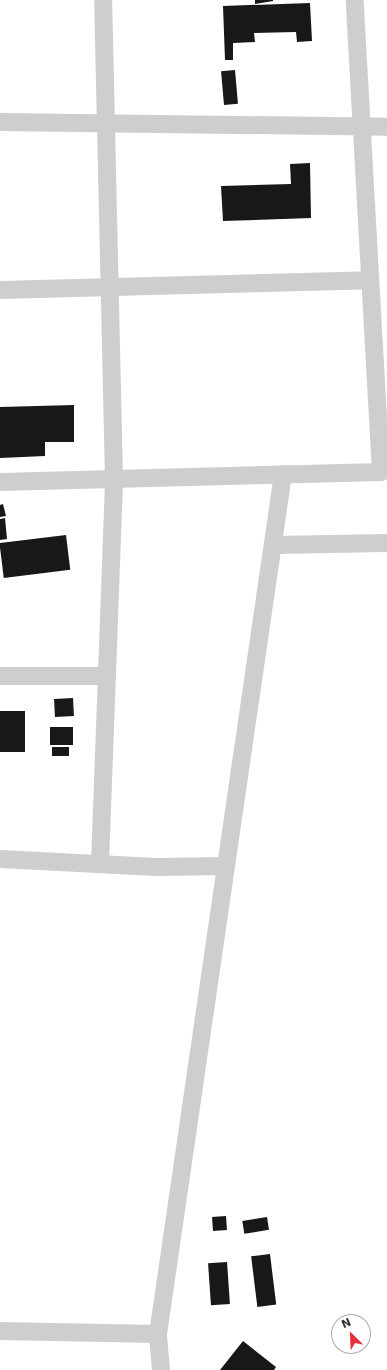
<!DOCTYPE html>
<html>
<head>
<meta charset="utf-8">
<style>
  body { margin:0 }
  #map { position:relative; width:387px; height:1370px; overflow:hidden; background:#fff; font-family:"DejaVu Sans",sans-serif }
  div>[style] { position:absolute }
  [style*='--x'] { left:calc(var(--x)*1px); top:calc(var(--y)*1px); width:calc(var(--w)*1px); rotate:calc(var(--a)*1deg) }
  .building>* { inset:0; background:#181818; transform-origin:0 0 }
  .minor>* { height:18px; margin:-9px; padding:0 9px; transform-origin:9px; border-radius:9px; background:#cecece }
  span { translate:-50% -50%; white-space:nowrap; text-align:center; line-height:1.15; -webkit-text-stroke:4px #fff; paint-order:stroke }
  .north { position:absolute; left:331px; top:1314px; width:40px; height:40px; box-sizing:border-box; background:#fff; border:1px solid #adadad; border-radius:50%; rotate:336deg; font-size:11px; font-weight:700; line-height:16px; text-align:center; color:#313131 }
  .north::after { content:''; display:block; margin:auto; width:14px; height:18px; background:#e9323b; clip-path:polygon(50% 0,100% 100%,50% 72%,0 100%) }
</style>
</head>
<body>
<div id="map">
  <div class="building">
    <div style="clip-path:polygon(255px 0,273px 0,273px 1px,255px 4px)"></div>
    <div style="clip-path:polygon(310px 3px,312px 41px,297px 42px,296px 32px,254px 33px,255px 42px,233px 43px,233px 60px,225px 60px,223px 6px)"></div>
    <div style="left:235px;top:70px;width:34px;height:14px;rotate:85deg"></div>
    <div style="clip-path:polygon(310px 163px,311px 218px,223px 221px,221px 186px,291px 184px,290px 164px)"></div>
    <div style="clip-path:polygon(74px 405px,74px 442px,45px 442px,45px 456px,0 458px,0 407px)"></div>
    <div style="clip-path:polygon(3px 504px,6px 516px,0 517px,0 505px)"></div>
    <div style="clip-path:polygon(5px 518px,7px 539px,0 540px,0 519px)"></div>
    <div style="left:66px;top:535px;width:35px;height:67px;rotate:83deg"></div>
    <div style="left:73px;top:698px;width:18px;height:19px;rotate:87deg"></div>
    <div style="left:25px;top:711px;width:41px;height:25px;rotate:90deg"></div>
    <div style="left:73px;top:727px;width:18px;height:23px;rotate:90deg"></div>
    <div style="left:69px;top:747px;width:9px;height:17px;rotate:90deg"></div>
    <div style="left:226px;top:1216px;width:14px;height:14px;rotate:86deg"></div>
    <div style="left:267px;top:1217px;width:13px;height:25px;rotate:81deg"></div>
    <div style="left:270px;top:1254px;width:51px;height:19px;rotate:83deg"></div>
    <div style="left:227px;top:1262px;width:42px;height:19px;rotate:86deg"></div>
    <div style="clip-path:polygon(243px 1341px,276px 1367px,274px 1370px,220px 1370px)"></div>
  </div>
  <div class="minor">
    <div style="--x:0;--y:122;--w:387;--a:0.7"></div>
    <div style="--x:0;--y:290;--w:370;--a:-1.5"></div>
    <div style="--x:0;--y:482;--w:381;--a:-1.5"></div>
    <div style="--x:381;--y:472;--w:473;--a:-93.2"></div>
    <div style="--x:273;--y:545;--w:114;--a:-1"></div>
    <div style="--x:0;--y:676;--w:107;--a:0"></div>
    <div style="--x:0;--y:859;--w:157;--a:2.9"></div>
    <div style="--x:157;--y:867;--w:69;--a:-0.8"></div>
    <div style="--x:100;--y:864;--w:385;--a:-87.9"></div>
    <div style="--x:114;--y:479;--w:479;--a:-91.3"></div>
    <div style="--x:0;--y:1331;--w:158;--a:1.1"></div>
    <div style="--x:161;--y:1370;--w:36;--a:-95"></div>
    <div style="--x:158;--y:1334;--w:869;--a:-81.73"></div>
  </div>
  <div class="north">N</div>
</div>
</body>
</html>
